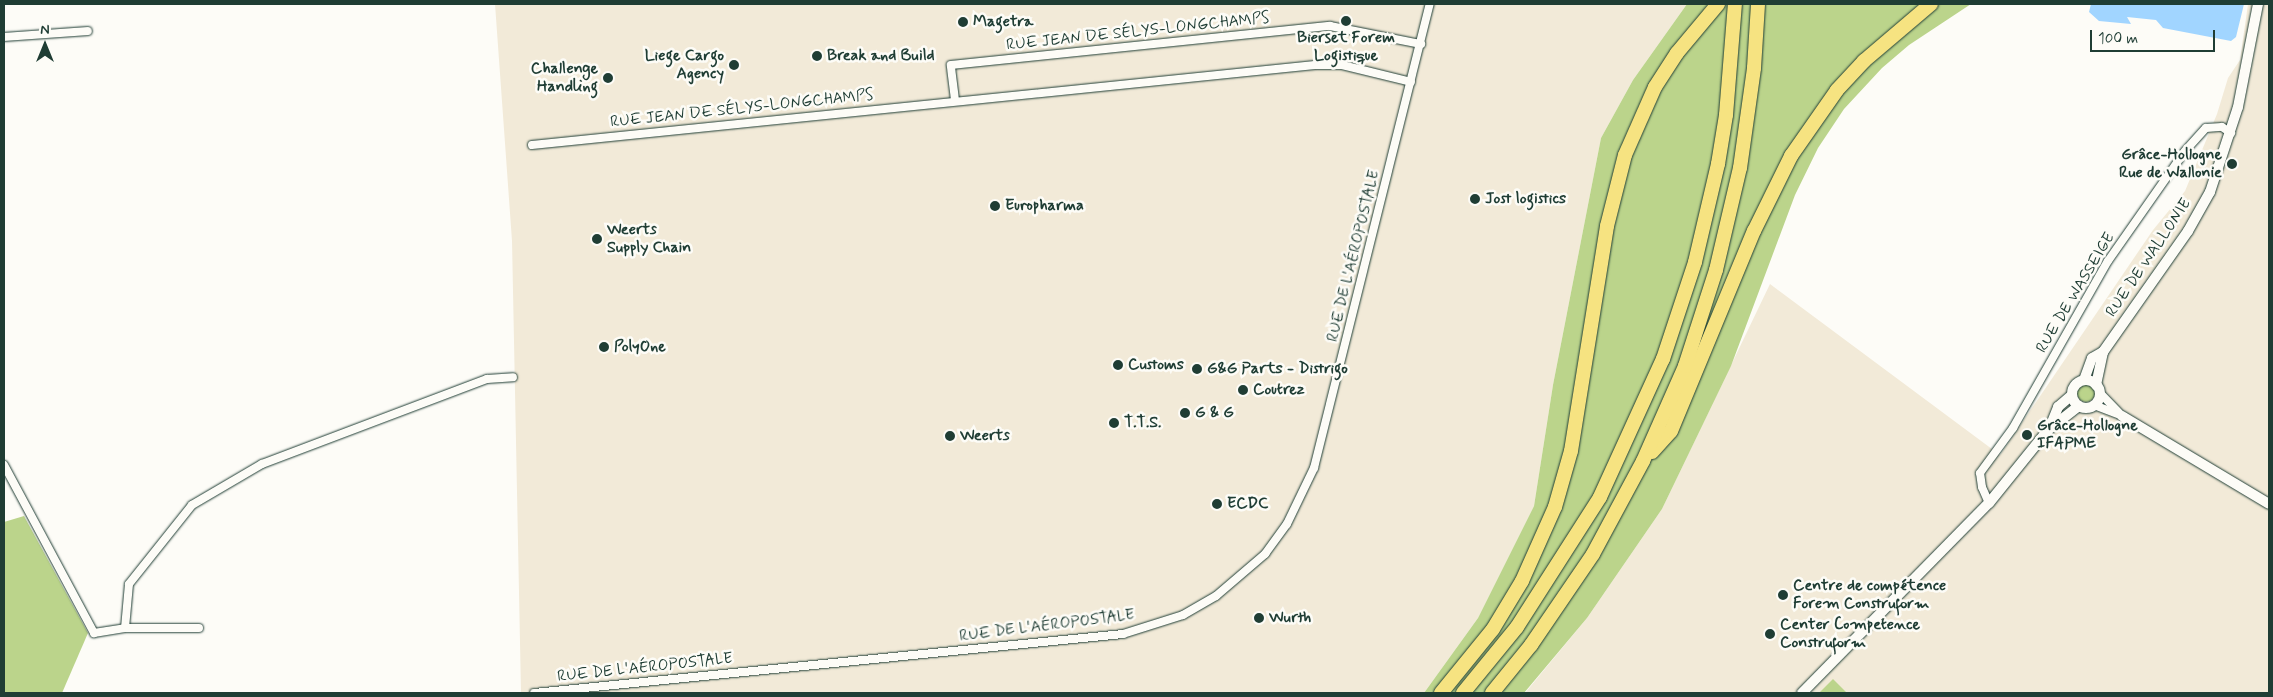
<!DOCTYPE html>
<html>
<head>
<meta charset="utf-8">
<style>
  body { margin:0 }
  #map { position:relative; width:2273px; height:697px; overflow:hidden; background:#fdfcf7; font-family:Mynerve,sans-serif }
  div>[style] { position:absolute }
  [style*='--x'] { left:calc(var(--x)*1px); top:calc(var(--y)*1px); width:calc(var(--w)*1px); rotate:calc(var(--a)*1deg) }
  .built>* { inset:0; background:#f2ead8 }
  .green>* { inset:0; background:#bbd48b }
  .round { border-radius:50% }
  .water>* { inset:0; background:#a1d5ff }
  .roads { filter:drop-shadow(0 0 1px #1f3d34) drop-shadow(0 0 1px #1f3d34) }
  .street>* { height:8px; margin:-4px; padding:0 4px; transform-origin:4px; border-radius:4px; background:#fdfcf7 }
  .secondary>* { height:10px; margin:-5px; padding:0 5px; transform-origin:5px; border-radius:5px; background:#fdfcf7 }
  .secondary>.ring { margin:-5px; padding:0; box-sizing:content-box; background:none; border:10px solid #fdfcf7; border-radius:50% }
  .highway>* { height:14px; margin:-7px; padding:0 7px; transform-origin:7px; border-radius:7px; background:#f6e381 }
  .dots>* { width:14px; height:14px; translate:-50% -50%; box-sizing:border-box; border:2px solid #fdfcf7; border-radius:50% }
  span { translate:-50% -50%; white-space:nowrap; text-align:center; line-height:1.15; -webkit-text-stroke:5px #fdfcf7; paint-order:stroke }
  .poi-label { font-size:16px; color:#1f3d34; font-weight:700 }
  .left { translate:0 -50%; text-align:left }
  .right { translate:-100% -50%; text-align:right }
  .street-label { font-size:16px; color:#1f3d34 }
  .frame { position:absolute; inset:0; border:5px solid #1f3d34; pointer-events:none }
  .north { position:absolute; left:20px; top:20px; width:50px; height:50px; -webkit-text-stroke:4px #fdfcf7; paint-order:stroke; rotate:0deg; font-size:14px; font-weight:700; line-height:20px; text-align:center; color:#1f3d34 }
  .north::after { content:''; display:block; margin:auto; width:18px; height:22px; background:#1f3d34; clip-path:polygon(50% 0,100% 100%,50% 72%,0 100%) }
  .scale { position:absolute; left:2090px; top:30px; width:125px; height:22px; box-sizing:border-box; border:2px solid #1f3d34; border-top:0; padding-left:6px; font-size:15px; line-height:18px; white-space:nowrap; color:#1f3d34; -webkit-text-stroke:4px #fdfcf7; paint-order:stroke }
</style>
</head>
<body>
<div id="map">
  <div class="built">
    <div style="clip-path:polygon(495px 4px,1687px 4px,1633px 80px,1601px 138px,1553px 385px,1534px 506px,1478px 618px,1424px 693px,521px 693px,512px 241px)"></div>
    <div style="clip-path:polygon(2248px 4px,2269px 4px,2269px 693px,1525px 693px,1587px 618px,1662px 509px,1770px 284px,2000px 455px,2153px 230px,2185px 191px,2217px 114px,2228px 78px,2240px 60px)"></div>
  </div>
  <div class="green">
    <div style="clip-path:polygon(1687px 4px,1971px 4px,1909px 45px,1882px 68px,1844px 109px,1818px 148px,1795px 195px,1731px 366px,1662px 509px,1587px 618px,1524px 693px,1424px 693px,1478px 618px,1534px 506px,1553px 385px,1601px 138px,1633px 80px)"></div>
    <div class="round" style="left:2077px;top:384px;width:18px;height:18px"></div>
    <div style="clip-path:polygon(24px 516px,88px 633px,62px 693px,4px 693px,4px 522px)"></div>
    <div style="clip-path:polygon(1833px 679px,1847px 693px,1819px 693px)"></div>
  </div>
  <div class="water">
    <div style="clip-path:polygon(2091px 4px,2244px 4px,2236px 37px,2231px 41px,2163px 28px,2156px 20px,2127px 17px,2131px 24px,2099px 21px,2089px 12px)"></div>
  </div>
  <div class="roads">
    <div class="street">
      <div style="--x:4;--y:37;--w:84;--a:-4.1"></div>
      <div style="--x:955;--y:100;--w:35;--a:-97"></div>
      <div style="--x:951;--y:65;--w:381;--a:-5.9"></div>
      <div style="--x:1330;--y:26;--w:93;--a:11.2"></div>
      <div style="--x:532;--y:145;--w:787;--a:-5.83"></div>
      <div style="--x:1315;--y:65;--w:27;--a:0"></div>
      <div style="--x:1342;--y:65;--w:71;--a:13.8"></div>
      <div style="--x:2100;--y:393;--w:32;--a:46"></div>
      <div style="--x:2094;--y:405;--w:28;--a:21"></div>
      <div style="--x:4;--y:465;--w:191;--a:61.8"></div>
      <div style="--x:94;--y:633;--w:31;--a:-9"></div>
      <div style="--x:125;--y:628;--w:74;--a:0"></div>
      <div style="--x:1989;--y:503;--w:17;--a:-114"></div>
      <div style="--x:1982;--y:487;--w:14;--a:-98"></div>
      <div style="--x:1980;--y:473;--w:56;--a:-53.7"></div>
      <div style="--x:2013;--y:428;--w:192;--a:-60.4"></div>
      <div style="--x:2108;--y:261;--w:134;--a:-55"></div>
      <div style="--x:2185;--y:151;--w:31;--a:-48"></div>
      <div style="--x:2206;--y:128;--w:16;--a:-4"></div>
      <div style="--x:2222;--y:127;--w:11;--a:34"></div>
      <div style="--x:125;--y:628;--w:44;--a:-84.8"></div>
      <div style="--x:129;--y:584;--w:101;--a:-51.4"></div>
      <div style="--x:192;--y:505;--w:81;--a:-30.4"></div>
      <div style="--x:262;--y:464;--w:241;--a:-20.7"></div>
      <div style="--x:487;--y:379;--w:26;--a:-4"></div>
      <div style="--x:534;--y:693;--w:592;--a:-5.72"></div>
      <div style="--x:1123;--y:634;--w:63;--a:-17.6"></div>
      <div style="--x:1183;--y:615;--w:38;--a:-30"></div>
      <div style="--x:1216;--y:596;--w:65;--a:-40.6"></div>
      <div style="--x:1265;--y:554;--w:37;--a:-54"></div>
      <div style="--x:1287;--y:524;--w:62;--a:-64.3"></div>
      <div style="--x:1314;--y:468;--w:478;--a:-76"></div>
    </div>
    <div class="secondary">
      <div style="--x:2084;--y:380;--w:23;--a:-70"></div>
      <div style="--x:2092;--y:358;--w:13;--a:-29"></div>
      <div style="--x:2103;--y:352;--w:148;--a:-54.9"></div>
      <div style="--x:2188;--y:231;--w:45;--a:-60.6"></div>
      <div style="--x:2210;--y:192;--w:89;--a:-71.8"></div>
      <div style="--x:2238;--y:107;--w:105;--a:-79"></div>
      <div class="ring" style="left:2072px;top:380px;width:18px;height:18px"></div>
      <div style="--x:2096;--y:385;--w:34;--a:-78"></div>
      <div style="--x:2122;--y:416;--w:171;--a:30.9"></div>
      <div style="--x:2050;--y:427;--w:22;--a:-68"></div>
      <div style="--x:2058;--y:407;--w:18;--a:-41"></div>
      <div style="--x:1802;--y:693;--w:267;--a:-45.5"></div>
      <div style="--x:1989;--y:503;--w:94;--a:-51.1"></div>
      <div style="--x:2048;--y:430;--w:39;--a:-38"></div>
    </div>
    <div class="highway">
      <div style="--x:1652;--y:452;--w:28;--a:-48"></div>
      <div style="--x:1671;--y:431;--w:217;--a:-67.5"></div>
      <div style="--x:1754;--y:231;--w:84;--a:-63.7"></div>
      <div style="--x:1791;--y:156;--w:80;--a:-55.1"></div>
      <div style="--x:1837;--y:90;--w:40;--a:-47"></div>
      <div style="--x:1864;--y:61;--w:88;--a:-40.4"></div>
      <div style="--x:1441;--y:693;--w:82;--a:-50.9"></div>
      <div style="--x:1493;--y:629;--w:56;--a:-58.9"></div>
      <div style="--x:1522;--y:581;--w:81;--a:-66"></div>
      <div style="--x:1555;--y:507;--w:58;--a:-74.1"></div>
      <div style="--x:1571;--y:451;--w:228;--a:-80.9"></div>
      <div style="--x:1607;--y:226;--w:73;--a:-75.8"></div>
      <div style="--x:1625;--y:155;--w:74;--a:-66.2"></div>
      <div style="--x:1655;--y:87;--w:40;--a:-57.1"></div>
      <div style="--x:1677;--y:53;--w:64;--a:-50.1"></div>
      <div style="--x:1463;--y:693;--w:85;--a:-50.7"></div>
      <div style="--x:1517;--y:627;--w:154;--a:-57.4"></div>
      <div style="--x:1600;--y:497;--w:152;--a:-65.5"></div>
      <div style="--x:1663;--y:359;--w:102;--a:-71.7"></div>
      <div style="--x:1695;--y:262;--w:101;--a:-76.8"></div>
      <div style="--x:1718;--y:164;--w:50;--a:-80.7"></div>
      <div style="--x:1726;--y:115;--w:111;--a:-85.4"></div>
      <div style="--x:1492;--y:693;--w:62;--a:-50.9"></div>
      <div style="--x:1531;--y:645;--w:110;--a:-55.7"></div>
      <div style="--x:1593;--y:554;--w:106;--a:-61.7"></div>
      <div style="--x:1643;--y:461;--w:104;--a:-66.1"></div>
      <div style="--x:1685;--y:366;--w:101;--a:-72.1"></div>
      <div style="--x:1716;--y:270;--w:105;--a:-76.8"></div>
      <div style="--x:1740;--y:168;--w:101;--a:-82"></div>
      <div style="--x:1754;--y:68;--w:64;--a:-86.4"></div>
    </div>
  </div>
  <div class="dots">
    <div style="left:1346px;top:21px;background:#1f3d34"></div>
    <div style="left:963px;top:22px;background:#1f3d34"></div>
    <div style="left:817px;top:56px;background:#1f3d34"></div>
    <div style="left:734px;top:65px;background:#1f3d34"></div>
    <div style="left:608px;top:78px;background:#1f3d34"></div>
    <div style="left:2232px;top:164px;background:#1f3d34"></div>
    <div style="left:1475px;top:199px;background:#1f3d34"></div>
    <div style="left:995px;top:206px;background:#1f3d34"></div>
    <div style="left:597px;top:239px;background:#1f3d34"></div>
    <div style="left:604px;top:347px;background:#1f3d34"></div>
    <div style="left:1118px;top:365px;background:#1f3d34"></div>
    <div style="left:1197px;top:369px;background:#1f3d34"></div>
    <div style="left:1243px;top:390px;background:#1f3d34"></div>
    <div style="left:1185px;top:413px;background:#1f3d34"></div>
    <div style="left:1114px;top:423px;background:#1f3d34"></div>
    <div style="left:2027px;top:435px;background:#1f3d34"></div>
    <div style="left:950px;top:436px;background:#1f3d34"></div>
    <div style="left:1217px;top:504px;background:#1f3d34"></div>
    <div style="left:1783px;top:595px;background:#1f3d34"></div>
    <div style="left:1259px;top:618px;background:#1f3d34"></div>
    <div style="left:1770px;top:634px;background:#1f3d34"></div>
  </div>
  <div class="poi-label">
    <span class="left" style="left:973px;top:22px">Magetra</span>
    <span style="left:1346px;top:47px">Bierset Forem<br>Logistique</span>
    <span class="right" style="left:724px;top:65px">Liege Cargo<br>Agency</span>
    <span class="left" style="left:827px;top:56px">Break and Build</span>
    <span class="right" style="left:598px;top:78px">Challenge<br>Handling</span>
    <span class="right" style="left:2222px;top:164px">Grâce-Hollogne<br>Rue de Wallonie</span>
    <span class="left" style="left:1485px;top:199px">Jost logistics</span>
    <span class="left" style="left:1005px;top:206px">Europharma</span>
    <span class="left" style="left:607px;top:239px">Weerts<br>Supply Chain</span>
    <span class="left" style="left:614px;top:347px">PolyOne</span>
    <span class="left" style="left:1128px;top:365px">Customs</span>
    <span class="left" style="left:1207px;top:369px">G&amp;G Parts - Distrigo</span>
    <span class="left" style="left:1253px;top:390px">Coutrez</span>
    <span class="left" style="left:1195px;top:413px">G &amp; G</span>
    <span class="left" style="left:1124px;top:423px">T.T.S.</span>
    <span class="left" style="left:2037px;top:435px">Grâce-Hollogne<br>IFAPME</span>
    <span class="left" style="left:960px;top:436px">Weerts</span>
    <span class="left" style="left:1227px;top:504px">ECDC</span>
    <span class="left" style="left:1793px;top:595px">Centre de compétence<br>Forem Construform</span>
    <span class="left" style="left:1269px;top:618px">Wurth</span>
    <span class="left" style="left:1780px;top:634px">Center Competence<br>Construform</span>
  </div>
  <div class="street-label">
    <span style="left:1138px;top:32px;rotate:-6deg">RUE JEAN DE SÉLYS-LONGCHAMPS</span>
    <span style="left:742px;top:109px;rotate:-6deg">RUE JEAN DE SÉLYS-LONGCHAMPS</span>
    <span style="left:1354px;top:256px;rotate:-76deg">RUE DE L'AÉROPOSTALE</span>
    <span style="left:2149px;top:258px;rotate:-56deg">RUE DE WALLONIE</span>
    <span style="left:2076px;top:293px;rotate:-59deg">RUE DE WASSEIGE</span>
    <span style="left:1047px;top:626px;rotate:-7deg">RUE DE L'AÉROPOSTALE</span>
    <span style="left:645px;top:668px;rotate:-6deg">RUE DE L'AÉROPOSTALE</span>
  </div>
  <div class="frame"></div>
  <div class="north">N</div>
  <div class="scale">100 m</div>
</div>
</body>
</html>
